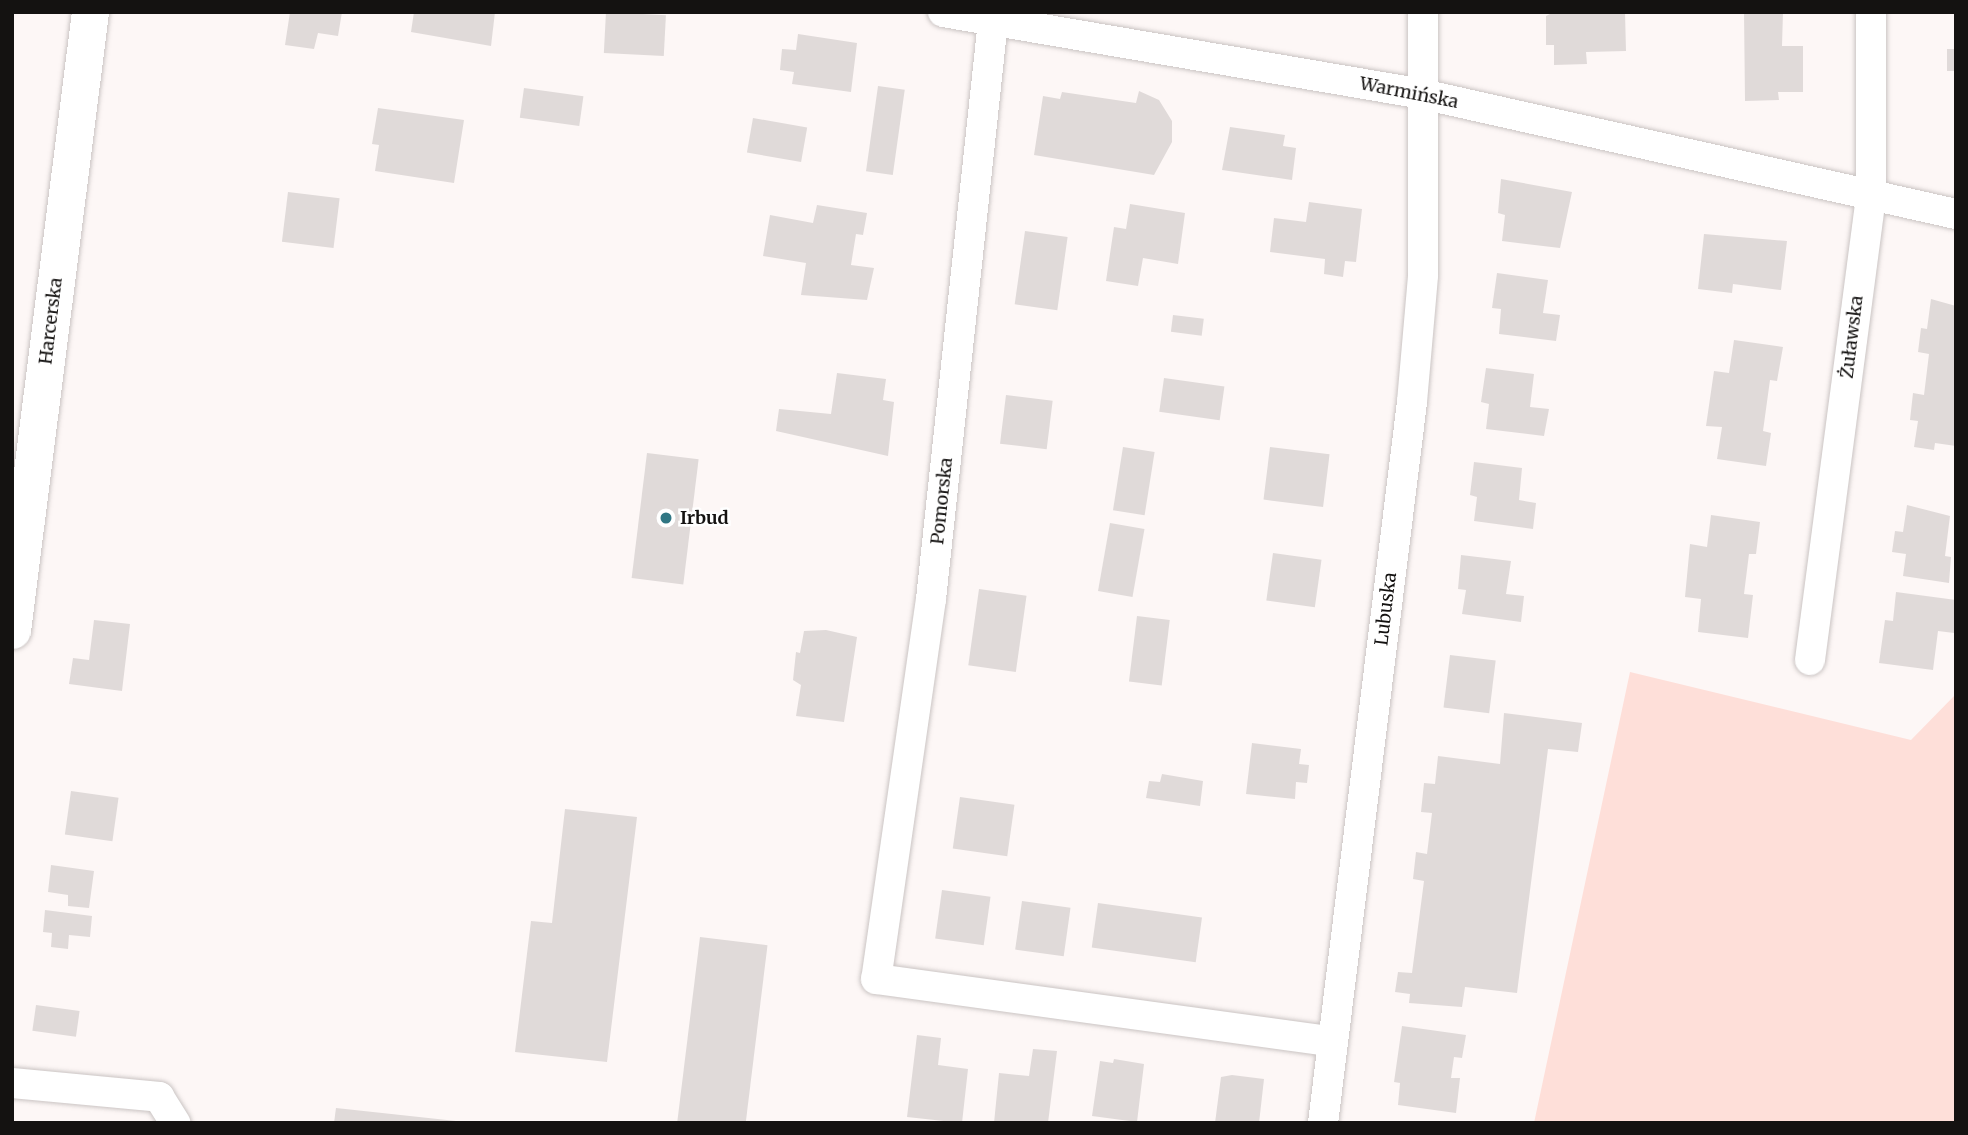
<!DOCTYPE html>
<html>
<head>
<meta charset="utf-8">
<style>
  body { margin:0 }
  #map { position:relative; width:1968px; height:1135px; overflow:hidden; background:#fdf7f6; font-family:Merriweather,serif }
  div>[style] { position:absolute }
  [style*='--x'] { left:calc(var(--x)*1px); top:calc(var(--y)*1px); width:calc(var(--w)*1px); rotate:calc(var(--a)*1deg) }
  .green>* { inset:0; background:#fedfd9 }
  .building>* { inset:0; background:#e0dad9; transform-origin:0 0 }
  .roads { filter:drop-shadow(0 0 2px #cac4c3) drop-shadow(0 0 2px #cac4c3) }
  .minor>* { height:30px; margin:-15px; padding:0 15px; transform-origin:15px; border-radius:15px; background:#fff }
  .tertiary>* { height:37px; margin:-18.5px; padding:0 18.5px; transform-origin:18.5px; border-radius:18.5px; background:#fff }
  .dots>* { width:19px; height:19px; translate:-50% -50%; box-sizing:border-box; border:4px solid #fff; border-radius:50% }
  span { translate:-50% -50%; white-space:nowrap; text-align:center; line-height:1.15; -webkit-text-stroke:5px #fff; paint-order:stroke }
  .street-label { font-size:18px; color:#141211 }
  .poi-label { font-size:18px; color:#141211; font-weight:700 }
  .left { translate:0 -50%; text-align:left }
  .frame { position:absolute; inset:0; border:14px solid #141211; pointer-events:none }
</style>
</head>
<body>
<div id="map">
  <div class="green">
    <div style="clip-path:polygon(1630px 672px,1911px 740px,1956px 694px,1956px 1123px,1534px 1123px)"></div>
  </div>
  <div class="building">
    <div style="clip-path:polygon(290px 12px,342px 12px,338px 36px,318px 33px,314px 49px,285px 45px)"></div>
    <div style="clip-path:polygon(414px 12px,495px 12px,491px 46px,411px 32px)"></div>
    <div style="left:606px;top:12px;width:60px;height:41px;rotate:3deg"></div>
    <div style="clip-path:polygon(1554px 12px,1625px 12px,1626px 51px,1586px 52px,1587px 64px,1554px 65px,1554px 45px,1546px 45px,1546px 16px)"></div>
    <div style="clip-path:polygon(1744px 12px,1783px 12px,1782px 46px,1803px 46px,1803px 92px,1778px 92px,1779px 100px,1745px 101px)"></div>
    <div style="clip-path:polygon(798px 34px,857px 43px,851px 92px,792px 84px,794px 72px,780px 70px,782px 49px,796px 50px)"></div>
    <div style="left:1947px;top:49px;width:9px;height:22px"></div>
    <div style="left:878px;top:86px;width:27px;height:86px;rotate:8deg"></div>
    <div style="left:524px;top:88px;width:60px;height:30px;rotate:8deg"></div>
    <div style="clip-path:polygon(1139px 91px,1159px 100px,1172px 121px,1172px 142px,1154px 175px,1034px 155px,1043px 96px,1060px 99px,1062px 92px,1136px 103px)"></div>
    <div style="clip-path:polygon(378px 108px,464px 120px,454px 183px,375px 171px,379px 145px,372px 144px)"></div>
    <div style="left:753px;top:118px;width:55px;height:35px;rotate:10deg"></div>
    <div style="clip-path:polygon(1230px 127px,1285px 135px,1283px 146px,1296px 148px,1292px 180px,1222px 170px)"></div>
    <div style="clip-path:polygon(1501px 179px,1572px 192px,1560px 248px,1502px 241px,1505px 215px,1498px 213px)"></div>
    <div style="left:288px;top:192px;width:52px;height:50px;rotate:7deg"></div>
    <div style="clip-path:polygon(1309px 202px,1362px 209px,1356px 262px,1345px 261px,1343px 277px,1324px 274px,1325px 259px,1270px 252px,1274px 218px,1306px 222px)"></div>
    <div style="clip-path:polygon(1130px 204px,1185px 213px,1178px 264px,1143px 258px,1138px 286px,1106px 281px,1114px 227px,1126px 229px)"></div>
    <div style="clip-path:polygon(817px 205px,867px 213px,863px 235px,856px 234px,851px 265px,874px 268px,867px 300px,801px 295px,806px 263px,763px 256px,770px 215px,813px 223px)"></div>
    <div style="left:1025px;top:231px;width:43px;height:74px;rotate:8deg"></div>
    <div style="clip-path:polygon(1704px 234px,1787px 241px,1781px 290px,1733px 284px,1732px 293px,1698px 289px)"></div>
    <div style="clip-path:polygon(1497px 273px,1548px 280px,1543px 313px,1560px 315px,1556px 341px,1499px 334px,1501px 309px,1492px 308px)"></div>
    <div style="clip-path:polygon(1931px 299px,1956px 306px,1956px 446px,1935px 443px,1934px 450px,1914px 447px,1918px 421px,1910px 420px,1913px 393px,1924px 395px,1929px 354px,1918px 352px,1921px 328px,1927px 329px)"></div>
    <div style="left:1173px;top:315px;width:31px;height:17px;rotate:7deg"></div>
    <div style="clip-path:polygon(1734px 340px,1783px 347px,1777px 381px,1770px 380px,1763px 431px,1771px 433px,1766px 466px,1717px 459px,1722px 427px,1706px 426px,1714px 371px,1729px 373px)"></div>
    <div style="clip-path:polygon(1486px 368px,1534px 374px,1530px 407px,1549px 409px,1544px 436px,1486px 429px,1489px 404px,1481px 402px)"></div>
    <div style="clip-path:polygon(837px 373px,886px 379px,883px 400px,894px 402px,888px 456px,776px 431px,779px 409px,831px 414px)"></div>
    <div style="left:1164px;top:378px;width:61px;height:34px;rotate:8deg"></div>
    <div style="left:1006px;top:395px;width:47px;height:49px;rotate:7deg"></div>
    <div style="left:1123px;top:447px;width:32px;height:64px;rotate:9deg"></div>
    <div style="left:1270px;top:447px;width:60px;height:53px;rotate:7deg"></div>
    <div style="left:647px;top:453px;width:52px;height:126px;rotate:7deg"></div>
    <div style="clip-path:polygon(1474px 462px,1522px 468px,1519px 500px,1536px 503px,1533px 529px,1474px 521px,1477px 497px,1470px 495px)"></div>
    <div style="clip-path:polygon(1907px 505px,1950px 516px,1945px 556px,1951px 557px,1949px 583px,1903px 576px,1906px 554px,1892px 552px,1895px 531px,1903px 532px)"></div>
    <div style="clip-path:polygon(1711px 515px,1760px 522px,1756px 554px,1749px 554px,1744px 594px,1753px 595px,1748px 638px,1698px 632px,1701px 599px,1685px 597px,1690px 544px,1707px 547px)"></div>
    <div style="left:1110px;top:523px;width:35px;height:69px;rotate:10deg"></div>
    <div style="left:1273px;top:553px;width:49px;height:48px;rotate:8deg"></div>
    <div style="clip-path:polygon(1461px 555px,1511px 561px,1506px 594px,1524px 596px,1521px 622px,1462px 614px,1466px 590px,1458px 589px)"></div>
    <div style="left:979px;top:589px;width:48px;height:77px;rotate:8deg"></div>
    <div style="clip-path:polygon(1896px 592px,1956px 600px,1954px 633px,1938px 631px,1933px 670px,1879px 663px,1885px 620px,1893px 621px)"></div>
    <div style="left:1137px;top:616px;width:33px;height:66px;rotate:7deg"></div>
    <div style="clip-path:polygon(94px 620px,130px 624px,122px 691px,69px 684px,73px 658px,89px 660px)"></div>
    <div style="clip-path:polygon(826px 630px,857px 637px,844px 722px,796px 716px,801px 685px,793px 680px,796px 652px,800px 653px,804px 631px)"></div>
    <div style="left:1450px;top:655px;width:46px;height:53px;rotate:7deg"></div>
    <div style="clip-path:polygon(1504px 713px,1582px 723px,1578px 752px,1548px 749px,1517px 993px,1465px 987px,1462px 1007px,1409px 1003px,1410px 994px,1395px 992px,1398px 972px,1412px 973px,1424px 881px,1413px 879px,1416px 852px,1427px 854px,1432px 813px,1421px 812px,1424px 783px,1435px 784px,1438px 756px,1500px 764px)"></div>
    <div style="clip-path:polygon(1252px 743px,1301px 749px,1299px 764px,1309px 765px,1307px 783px,1296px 782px,1295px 799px,1246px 794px)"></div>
    <div style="clip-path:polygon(1162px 774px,1203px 781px,1200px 806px,1146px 798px,1149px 781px,1160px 782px)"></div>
    <div style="left:71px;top:791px;width:48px;height:44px;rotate:8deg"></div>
    <div style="left:960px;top:797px;width:55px;height:52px;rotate:8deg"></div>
    <div style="clip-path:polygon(565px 809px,637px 817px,607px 1062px,515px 1052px,531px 921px,552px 923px)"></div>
    <div style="clip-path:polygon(51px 865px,94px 871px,89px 908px,68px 906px,68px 895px,48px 892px)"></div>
    <div style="left:942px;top:890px;width:49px;height:49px;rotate:8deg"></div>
    <div style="left:1022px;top:901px;width:49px;height:49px;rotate:8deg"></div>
    <div style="left:1098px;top:903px;width:105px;height:45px;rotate:8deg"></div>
    <div style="clip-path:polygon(45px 910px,92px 916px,90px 937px,69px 935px,68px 949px,51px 947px,52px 933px,43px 932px)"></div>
    <div style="left:700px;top:937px;width:68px;height:187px;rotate:7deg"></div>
    <div style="left:36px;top:1005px;width:44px;height:26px;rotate:8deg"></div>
    <div style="clip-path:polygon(1402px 1026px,1466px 1035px,1462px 1058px,1454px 1057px,1451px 1078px,1460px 1078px,1456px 1113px,1398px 1105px,1400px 1083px,1394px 1082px)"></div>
    <div style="clip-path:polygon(917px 1035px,941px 1038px,938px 1065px,968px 1069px,962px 1123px,907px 1117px)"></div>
    <div style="clip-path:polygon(1033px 1049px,1057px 1051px,1048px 1123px,994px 1123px,999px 1073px,1029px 1076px)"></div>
    <div style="clip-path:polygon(1114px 1059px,1144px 1064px,1137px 1122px,1092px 1116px,1100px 1061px,1113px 1063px)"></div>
    <div style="clip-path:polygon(1232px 1075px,1264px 1079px,1259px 1123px,1215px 1123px,1221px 1077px)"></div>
    <div style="clip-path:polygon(336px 1108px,456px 1121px,456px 1123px,334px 1123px)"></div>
  </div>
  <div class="roads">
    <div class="minor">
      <div style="--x:943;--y:12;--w:486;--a:9.7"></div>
      <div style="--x:1422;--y:94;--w:547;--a:12.67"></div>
      <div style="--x:993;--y:21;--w:581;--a:96.12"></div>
      <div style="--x:931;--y:599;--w:384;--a:98.2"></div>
      <div style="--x:876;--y:979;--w:461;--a:7.8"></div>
      <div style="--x:1810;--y:660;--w:470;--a:-82.5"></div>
      <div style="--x:1871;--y:194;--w:182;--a:-90"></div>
      <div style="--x:12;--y:1083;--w:148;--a:5.4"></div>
      <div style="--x:159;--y:1097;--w:31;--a:58"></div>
      <div style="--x:1323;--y:1123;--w:726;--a:-82.96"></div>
      <div style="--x:1412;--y:402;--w:127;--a:-85"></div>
      <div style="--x:1423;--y:275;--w:263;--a:-90"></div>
    </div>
    <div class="tertiary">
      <div style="--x:12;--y:630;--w:623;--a:-82.81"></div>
    </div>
  </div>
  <div class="dots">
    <div style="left:666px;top:518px;background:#307683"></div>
  </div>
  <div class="street-label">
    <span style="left:1409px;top:93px;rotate:11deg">Warmińska</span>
    <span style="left:51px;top:321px;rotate:-83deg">Harcerska</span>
    <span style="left:1852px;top:337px;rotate:-83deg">Żuławska</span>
    <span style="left:942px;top:501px;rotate:-84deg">Pomorska</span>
    <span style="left:1386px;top:609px;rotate:-83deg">Lubuska</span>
  </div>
  <div class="poi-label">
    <span class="left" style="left:680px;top:518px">Irbud</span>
  </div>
  <div class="frame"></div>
</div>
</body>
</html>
